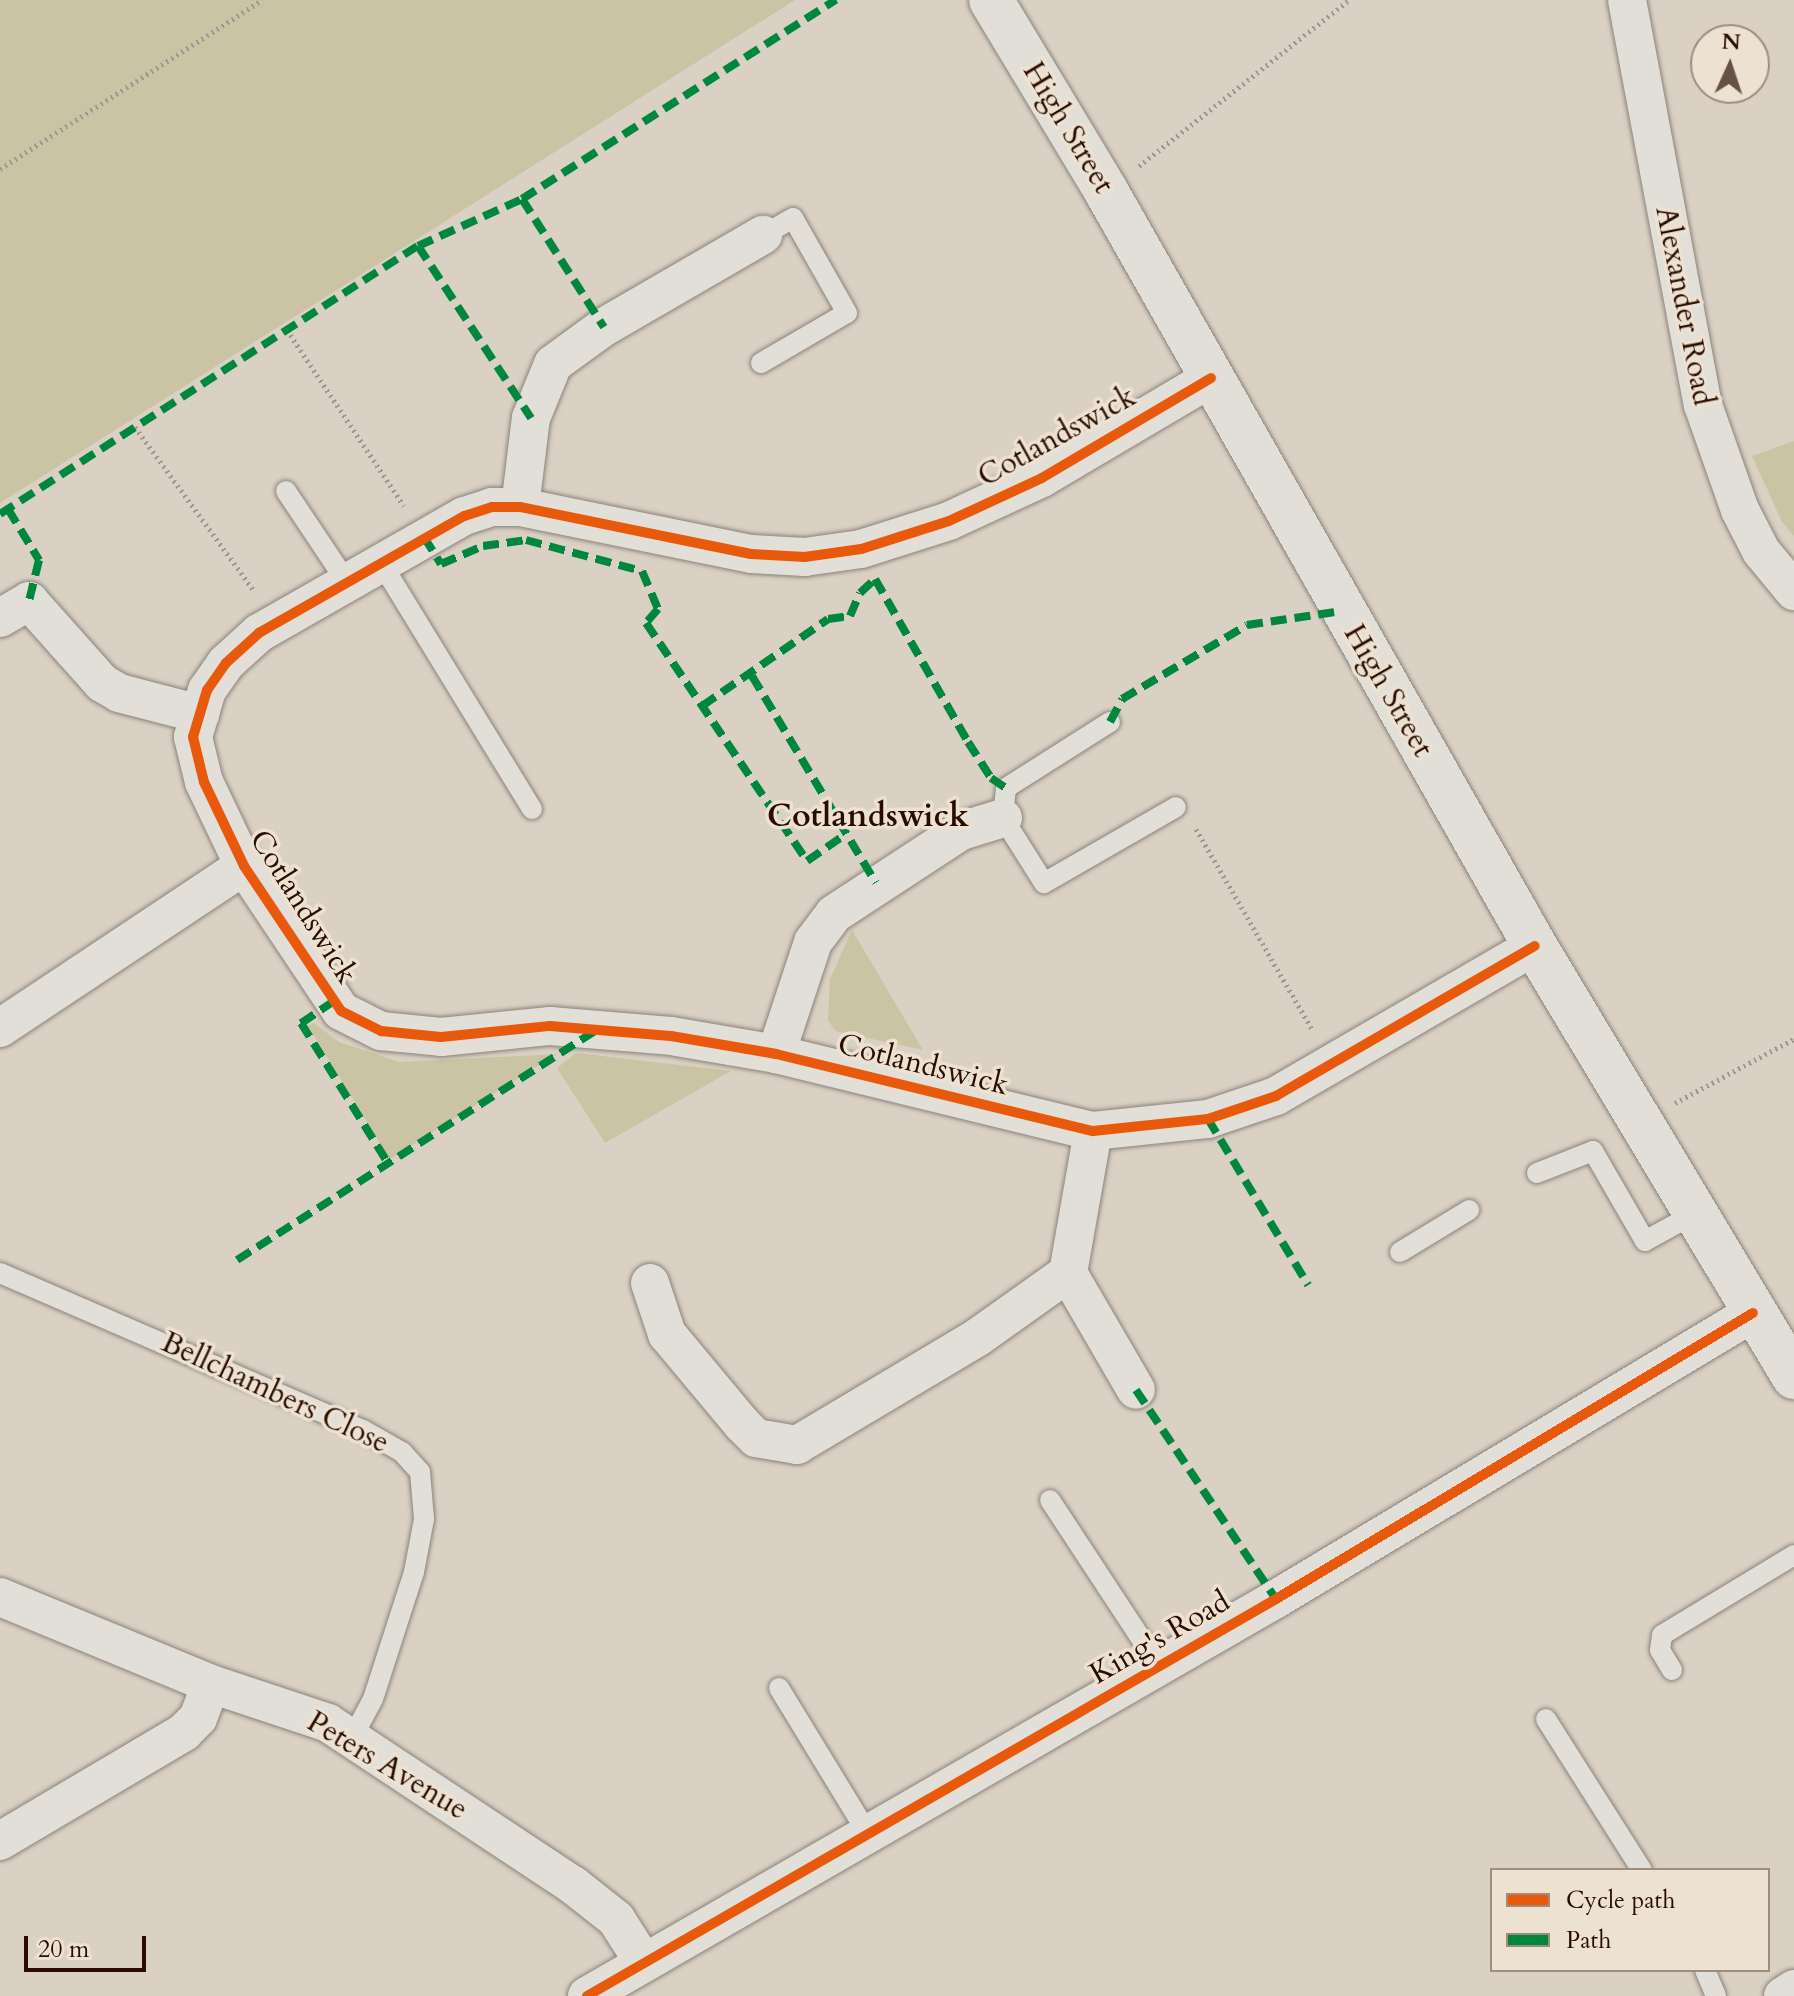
<!DOCTYPE html>
<html>
<head>
<meta charset="utf-8">
<style>
  body { margin:0 }
  #map { position:relative; width:1794px; height:1996px; overflow:hidden; background:#dad1c4; font-family:Cardo,serif }
  div>[style] { position:absolute }
  [style*='--x'] { left:calc(var(--x)*1px); top:calc(var(--y)*1px); width:calc(var(--w)*1px); rotate:calc(var(--a)*1deg) }
  .green>* { inset:0; background:#cac4a4 }
  .path>* { height:5px; margin-top:-2.5px; transform-origin:0; background:repeating-linear-gradient(90deg,#9f9892 0 2px,transparent 0 6px) }
  .roads { filter:drop-shadow(0 0 2px #8b827a) drop-shadow(0 0 2px #8b827a) }
  .service>* { height:20px; margin:-10px; padding:0 10px; transform-origin:10px; border-radius:10px; background:#e2ded8 }
  .minor>* { height:38px; margin:-19px; padding:0 19px; transform-origin:19px; border-radius:19px; background:#e2ded8 }
  .tertiary>* { height:44px; margin:-22px; padding:0 22px; transform-origin:22px; border-radius:22px; background:#e2ded8 }
  .quiet>* { height:8px; margin-top:-4px; transform-origin:0; background:repeating-linear-gradient(90deg,#00873e 0 16px,transparent 0 24px) }
  .cycleway>* { height:10px; margin:-5px; padding:0 5px; transform-origin:5px; border-radius:5px; background:#e8590c }
  span { translate:-50% -50%; white-space:nowrap; text-align:center; line-height:1.15; -webkit-text-stroke:7px #ede2d2; paint-order:stroke }
  .street-label { font-size:30px; color:#290c02 }
  .neighbourhood-label { font-size:32px; color:#290c02; font-weight:700 }
  .legend { position:absolute; left:1490px; top:1868px; width:280px; height:104px; box-sizing:border-box; background:#ede2d2; border:2px solid #9f8c7f; margin:0; padding:10px 14px; list-style:none; font-size:24px; color:#290c02 }
  .legend li { display:flex; align-items:center; gap:16px; height:40px }
  .legend b { width:40px; border:2px solid #9f8c7f }
  .north { position:absolute; left:1690px; top:24px; width:80px; height:80px; box-sizing:border-box; background:#ede2d2; border:2px solid #9f8c7f; border-radius:50%; rotate:3deg; font-size:22px; font-weight:700; line-height:32px; text-align:center; color:#290c02 }
  .north::after { content:''; display:block; margin:auto; width:28px; height:36px; background:#675146; clip-path:polygon(50% 0,100% 100%,50% 72%,0 100%) }
  .scale { position:absolute; left:24px; top:1936px; width:122px; height:36px; box-sizing:border-box; border:4px solid #290c02; border-top:0; padding-left:10px; font-size:24px; line-height:28px; white-space:nowrap; color:#290c02; -webkit-text-stroke:6px #ede2d2; paint-order:stroke }
</style>
</head>
<body>
<div id="map">
  <div class="green">
    <div style="clip-path:polygon(0 0,795px 0,0 503px)"></div>
    <div style="clip-path:polygon(1794px 441px,1794px 536px,1782px 522px,1752px 456px)"></div>
    <div style="clip-path:polygon(852px 930px,923px 1050px,835px 1031px,828px 1020px,830px 979px)"></div>
    <div style="clip-path:polygon(314px 1023px,339px 1042px,399px 1062px,557px 1054px,390px 1159px,308px 1026px)"></div>
    <div style="clip-path:polygon(576px 1053px,731px 1071px,605px 1143px,557px 1068px)"></div>
  </div>
  <div class="path">
    <div style="--x:1139;--y:166;--w:268;--a:-38.3"></div>
    <div style="--x:0;--y:169;--w:312;--a:-32.8"></div>
    <div style="--x:287;--y:330;--w:211;--a:56.4"></div>
    <div style="--x:135;--y:427;--w:204;--a:54"></div>
    <div style="--x:1196;--y:829;--w:233;--a:59.9"></div>
    <div style="--x:1675;--y:1103;--w:135;--a:-28.3"></div>
  </div>
  <div class="roads">
    <div class="service">
      <div style="--x:761;--y:363;--w:99;--a:-30.2"></div>
      <div style="--x:847;--y:313;--w:109;--a:-119.6"></div>
      <div style="--x:793;--y:218;--w:34;--a:150"></div>
      <div style="--x:286;--y:491;--w:108;--a:56.3"></div>
      <div style="--x:380;--y:561;--w:291;--a:58.5"></div>
      <div style="--x:1110;--y:722;--w:123;--a:147.6"></div>
      <div style="--x:1006;--y:788;--w:30;--a:96"></div>
      <div style="--x:1003;--y:818;--w:77;--a:57.8"></div>
      <div style="--x:1044;--y:883;--w:152;--a:-29.9"></div>
      <div style="--x:1537;--y:1173;--w:60;--a:-21.4"></div>
      <div style="--x:1593;--y:1151;--w:104;--a:60"></div>
      <div style="--x:1645;--y:1241;--w:58;--a:-28.8"></div>
      <div style="--x:1400;--y:1252;--w:81;--a:-31.3"></div>
      <div style="--x:0;--y:1273;--w:395;--a:23.4"></div>
      <div style="--x:363;--y:1430;--w:45;--a:29.4"></div>
      <div style="--x:402;--y:1452;--w:27;--a:48"></div>
      <div style="--x:420;--y:1472;--w:47;--a:85.1"></div>
      <div style="--x:424;--y:1519;--w:54;--a:100.7"></div>
      <div style="--x:414;--y:1572;--w:133;--a:107.9"></div>
      <div style="--x:373;--y:1699;--w:44;--a:118.3"></div>
      <div style="--x:1050;--y:1500;--w:199;--a:56.7"></div>
      <div style="--x:1672;--y:1670;--w:23;--a:-121"></div>
      <div style="--x:1660;--y:1650;--w:15;--a:-82"></div>
      <div style="--x:1662;--y:1635;--w:154;--a:-31.2"></div>
      <div style="--x:779;--y:1688;--w:171;--a:58.6"></div>
      <div style="--x:1546;--y:1719;--w:179;--a:57.6"></div>
      <div style="--x:1705;--y:1970;--w:28;--a:67"></div>
    </div>
    <div class="minor">
      <div style="--x:1627;--y:0;--w:412;--a:79.4"></div>
      <div style="--x:1703;--y:405;--w:111;--a:70.6"></div>
      <div style="--x:1740;--y:510;--w:46;--a:62.9"></div>
      <div style="--x:1761;--y:551;--w:52;--a:50.5"></div>
      <div style="--x:1211;--y:378;--w:196;--a:149.4"></div>
      <div style="--x:1042;--y:478;--w:102;--a:155.2"></div>
      <div style="--x:949;--y:521;--w:92;--a:162.3"></div>
      <div style="--x:861;--y:549;--w:57;--a:171.9"></div>
      <div style="--x:805;--y:557;--w:54;--a:-176.8"></div>
      <div style="--x:751;--y:554;--w:236;--a:-168.5"></div>
      <div style="--x:520;--y:507;--w:28;--a:180"></div>
      <div style="--x:492;--y:507;--w:29;--a:162"></div>
      <div style="--x:464;--y:516;--w:236;--a:150.3"></div>
      <div style="--x:259;--y:633;--w:45;--a:137.7"></div>
      <div style="--x:226;--y:663;--w:33;--a:125"></div>
      <div style="--x:207;--y:690;--w:49;--a:106.6"></div>
      <div style="--x:193;--y:737;--w:46;--a:76.3"></div>
      <div style="--x:204;--y:782;--w:93;--a:64.5"></div>
      <div style="--x:244;--y:866;--w:174;--a:56.2"></div>
      <div style="--x:341;--y:1011;--w:45;--a:26.6"></div>
      <div style="--x:381;--y:1031;--w:60;--a:5.7"></div>
      <div style="--x:441;--y:1037;--w:110;--a:-5.8"></div>
      <div style="--x:550;--y:1026;--w:121;--a:4.7"></div>
      <div style="--x:671;--y:1036;--w:107;--a:9.7"></div>
      <div style="--x:776;--y:1054;--w:326;--a:13.7"></div>
      <div style="--x:1093;--y:1131;--w:116;--a:-6"></div>
      <div style="--x:1208;--y:1119;--w:72;--a:-18.7"></div>
      <div style="--x:1276;--y:1096;--w:299;--a:-30.1"></div>
      <div style="--x:520;--y:507;--w:90;--a:-83"></div>
      <div style="--x:531;--y:418;--w:58;--a:-67.8"></div>
      <div style="--x:553;--y:364;--w:63;--a:-36"></div>
      <div style="--x:604;--y:327;--w:184;--a:-30.1"></div>
      <div style="--x:0;--y:618;--w:34;--a:-30"></div>
      <div style="--x:29;--y:601;--w:110;--a:48.3"></div>
      <div style="--x:102;--y:683;--w:20;--a:30"></div>
      <div style="--x:119;--y:693;--w:84;--a:14.5"></div>
      <div style="--x:0;--y:1028;--w:293;--a:-33.6"></div>
      <div style="--x:776;--y:1054;--w:118;--a:-71.7"></div>
      <div style="--x:813;--y:942;--w:35;--a:-53"></div>
      <div style="--x:834;--y:914;--w:152;--a:-33.2"></div>
      <div style="--x:961;--y:831;--w:44;--a:-17.2"></div>
      <div style="--x:1068;--y:1273;--w:135;--a:59.8"></div>
      <div style="--x:650;--y:1283;--w:54;--a:71.6"></div>
      <div style="--x:667;--y:1334;--w:117;--a:50.2"></div>
      <div style="--x:742;--y:1424;--w:20;--a:45"></div>
      <div style="--x:756;--y:1438;--w:42;--a:9.7"></div>
      <div style="--x:797;--y:1445;--w:211;--a:-30.8"></div>
      <div style="--x:978;--y:1337;--w:110;--a:-35.4"></div>
      <div style="--x:1068;--y:1273;--w:144;--a:-80"></div>
      <div style="--x:0;--y:1597;--w:228;--a:22.4"></div>
      <div style="--x:211;--y:1684;--w:123;--a:18.4"></div>
      <div style="--x:328;--y:1723;--w:294;--a:33.5"></div>
      <div style="--x:573;--y:1885;--w:55;--a:38.3"></div>
      <div style="--x:616;--y:1919;--w:52;--a:57.5"></div>
      <div style="--x:0;--y:1841;--w:214;--a:-30.6"></div>
      <div style="--x:184;--y:1732;--w:20;--a:-45"></div>
      <div style="--x:198;--y:1718;--w:36;--a:-69"></div>
      <div style="--x:587;--y:1996;--w:795;--a:-29.95"></div>
      <div style="--x:1276;--y:1599;--w:556;--a:-30.95"></div>
      <div style="--x:1783;--y:1996;--w:13;--a:-32"></div>
    </div>
    <div class="tertiary">
      <div style="--x:991;--y:0;--w:223;--a:58.9"></div>
      <div style="--x:1106;--y:191;--w:868;--a:60.39"></div>
      <div style="--x:1535;--y:946;--w:503;--a:59"></div>
    </div>
  </div>
  <div class="quiet">
    <div style="--x:522;--y:199;--w:152;--a:57.4"></div>
    <div style="--x:418;--y:246;--w:206;--a:56.7"></div>
    <div style="--x:8;--y:509;--w:60;--a:58.7"></div>
    <div style="--x:39;--y:560;--w:42;--a:103.7"></div>
    <div style="--x:0;--y:514;--w:497;--a:-32.7"></div>
    <div style="--x:418;--y:246;--w:114;--a:-24.3"></div>
    <div style="--x:522;--y:199;--w:372;--a:-32.4"></div>
    <div style="--x:424;--y:537;--w:32;--a:58"></div>
    <div style="--x:441;--y:564;--w:46;--a:-23.2"></div>
    <div style="--x:483;--y:546;--w:43;--a:-7.9"></div>
    <div style="--x:526;--y:540;--w:120;--a:15"></div>
    <div style="--x:642;--y:571;--w:41;--a:67.2"></div>
    <div style="--x:658;--y:609;--w:18;--a:131"></div>
    <div style="--x:646;--y:623;--w:287;--a:55.9"></div>
    <div style="--x:807;--y:861;--w:47;--a:-34.7"></div>
    <div style="--x:752;--y:676;--w:241;--a:59.1"></div>
    <div style="--x:702;--y:706;--w:153;--a:-34.6"></div>
    <div style="--x:828;--y:619;--w:22;--a:-8"></div>
    <div style="--x:850;--y:616;--w:25;--a:-67"></div>
    <div style="--x:860;--y:593;--w:21;--a:-43"></div>
    <div style="--x:875;--y:579;--w:188;--a:60.3"></div>
    <div style="--x:968;--y:742;--w:43;--a:57.4"></div>
    <div style="--x:991;--y:778;--w:18;--a:34"></div>
    <div style="--x:1110;--y:722;--w:26;--a:-62"></div>
    <div style="--x:1122;--y:699;--w:145;--a:-30.6"></div>
    <div style="--x:1247;--y:625;--w:96;--a:-8.4"></div>
    <div style="--x:334;--y:1001;--w:40;--a:146"></div>
    <div style="--x:301;--y:1023;--w:167;--a:58.2"></div>
    <div style="--x:1208;--y:1119;--w:194;--a:58.9"></div>
    <div style="--x:237;--y:1260;--w:426;--a:-32.6"></div>
    <div style="--x:1136;--y:1390;--w:252;--a:56.2"></div>
  </div>
  <div class="cycleway">
    <div style="--x:1211;--y:378;--w:196;--a:149.4"></div>
    <div style="--x:1042;--y:478;--w:102;--a:155.2"></div>
    <div style="--x:949;--y:521;--w:92;--a:162.3"></div>
    <div style="--x:861;--y:549;--w:57;--a:171.9"></div>
    <div style="--x:805;--y:557;--w:54;--a:-176.8"></div>
    <div style="--x:751;--y:554;--w:236;--a:-168.5"></div>
    <div style="--x:520;--y:507;--w:28;--a:180"></div>
    <div style="--x:492;--y:507;--w:29;--a:162"></div>
    <div style="--x:464;--y:516;--w:236;--a:150.3"></div>
    <div style="--x:259;--y:633;--w:45;--a:137.7"></div>
    <div style="--x:226;--y:663;--w:33;--a:125"></div>
    <div style="--x:207;--y:690;--w:49;--a:106.6"></div>
    <div style="--x:193;--y:737;--w:46;--a:76.3"></div>
    <div style="--x:204;--y:782;--w:93;--a:64.5"></div>
    <div style="--x:244;--y:866;--w:174;--a:56.2"></div>
    <div style="--x:341;--y:1011;--w:45;--a:26.6"></div>
    <div style="--x:381;--y:1031;--w:60;--a:5.7"></div>
    <div style="--x:441;--y:1037;--w:110;--a:-5.8"></div>
    <div style="--x:550;--y:1026;--w:121;--a:4.7"></div>
    <div style="--x:671;--y:1036;--w:107;--a:9.7"></div>
    <div style="--x:776;--y:1054;--w:326;--a:13.7"></div>
    <div style="--x:1093;--y:1131;--w:116;--a:-6"></div>
    <div style="--x:1208;--y:1119;--w:72;--a:-18.7"></div>
    <div style="--x:1276;--y:1096;--w:299;--a:-30.1"></div>
    <div style="--x:587;--y:1996;--w:795;--a:-29.95"></div>
    <div style="--x:1276;--y:1599;--w:556;--a:-30.95"></div>
  </div>
  <div class="street-label">
    <span style="left:1068px;top:128px;rotate:59deg">High Street</span>
    <span style="left:1684px;top:306px;rotate:79deg">Alexander Road</span>
    <span style="left:1057px;top:437px;rotate:-29deg">Cotlandswick</span>
    <span style="left:1388px;top:691px;rotate:60deg">High Street</span>
    <span style="left:303px;top:907px;rotate:58deg">Cotlandswick</span>
    <span style="left:923px;top:1065px;rotate:14deg">Cotlandswick</span>
    <span style="left:275px;top:1393px;rotate:25deg">Bellchambers Close</span>
    <span style="left:1160px;top:1638px;rotate:-30deg">King's Road</span>
    <span style="left:387px;top:1766px;rotate:31deg">Peters Avenue</span>
  </div>
  <div class="neighbourhood-label">
    <span style="left:868px;top:816px">Cotlandswick</span>
  </div>
  <ul class="legend">
  <li><b style="height:10px;background:#e8590c"></b>Cycle path</li>
  <li><b style="height:10px;background:#00873e"></b>Path</li>
  </ul>
  <div class="north">N</div>
  <div class="scale">20 m</div>
</div>
</body>
</html>
